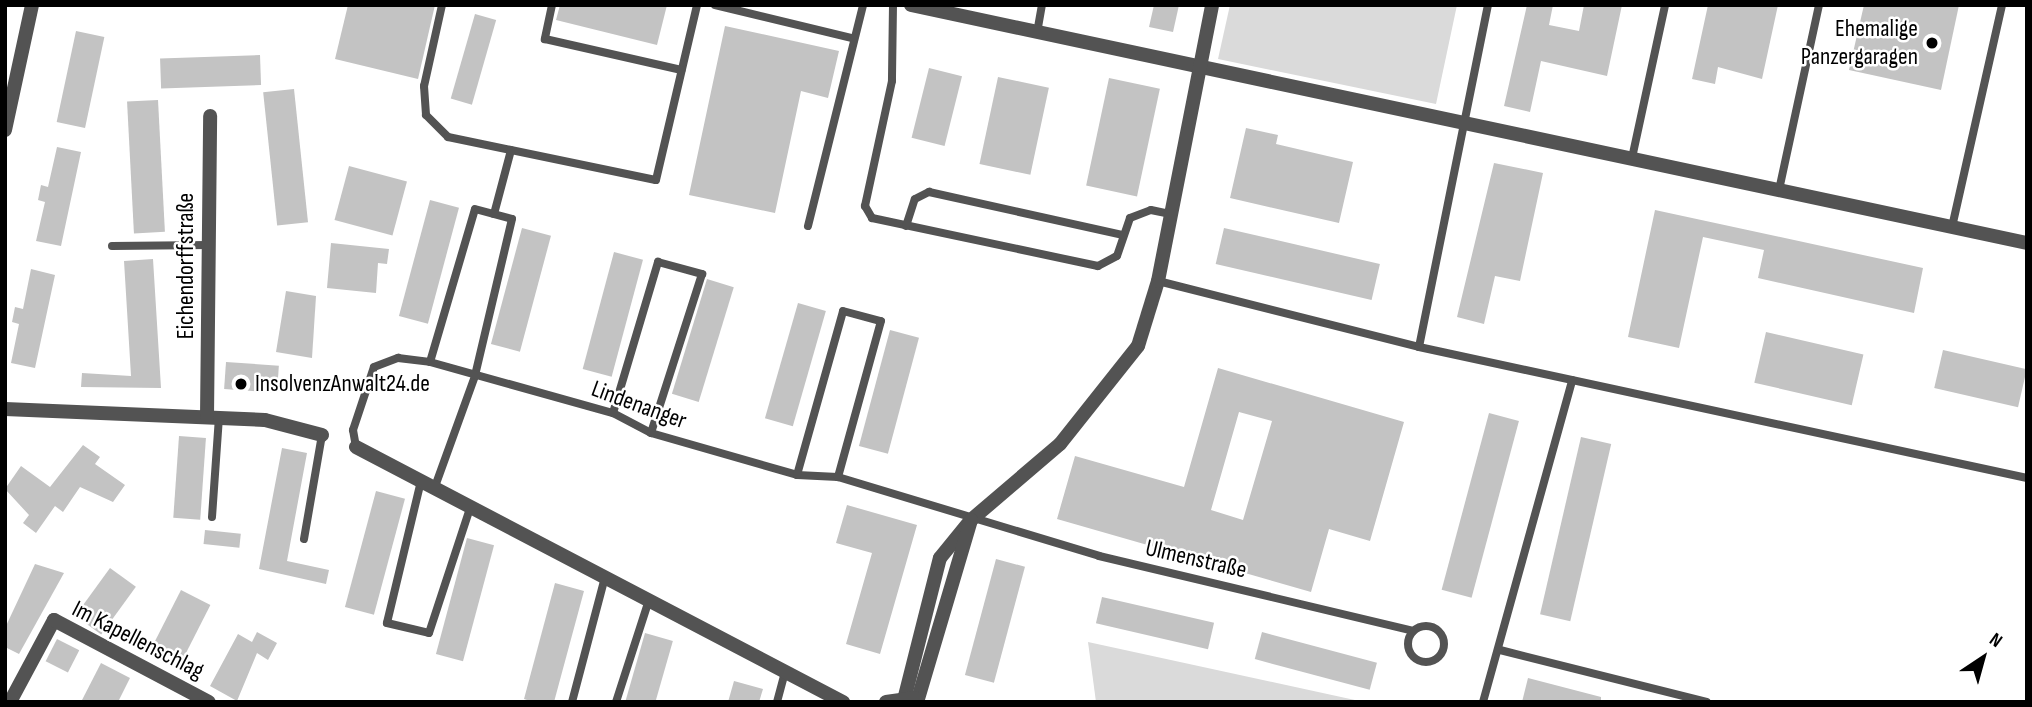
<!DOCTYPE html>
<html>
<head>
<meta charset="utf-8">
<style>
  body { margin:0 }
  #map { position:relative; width:2032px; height:707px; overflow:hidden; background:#fff; font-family:"Sofia Sans Condensed",sans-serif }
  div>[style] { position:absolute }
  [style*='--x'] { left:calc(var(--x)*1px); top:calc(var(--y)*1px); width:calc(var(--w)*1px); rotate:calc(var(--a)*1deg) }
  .green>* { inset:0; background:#dadada }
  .building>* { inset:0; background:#c3c3c3; transform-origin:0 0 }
  .lane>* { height:8px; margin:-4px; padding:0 4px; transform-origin:4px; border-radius:4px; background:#535353 }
  .lane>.ring { margin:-4px; padding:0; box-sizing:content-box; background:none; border:8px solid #535353; border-radius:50% }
  .street>* { height:14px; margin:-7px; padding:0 7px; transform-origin:7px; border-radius:7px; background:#535353 }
  .dots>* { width:19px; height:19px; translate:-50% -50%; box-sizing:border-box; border:4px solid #fff; border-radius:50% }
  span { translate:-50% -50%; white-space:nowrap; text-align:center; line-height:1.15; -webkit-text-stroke:5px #fff; paint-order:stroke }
  .poi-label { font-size:24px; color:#000 }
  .right { translate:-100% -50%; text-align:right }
  .left { translate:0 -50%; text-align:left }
  .street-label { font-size:24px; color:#000 }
  .frame { position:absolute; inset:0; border:7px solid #000; pointer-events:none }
  .north { position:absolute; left:1948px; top:623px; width:70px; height:70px; -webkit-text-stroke:5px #fff; paint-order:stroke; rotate:36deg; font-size:19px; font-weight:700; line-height:28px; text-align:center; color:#000 }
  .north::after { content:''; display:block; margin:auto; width:24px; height:32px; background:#000; clip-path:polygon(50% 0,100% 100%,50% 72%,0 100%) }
</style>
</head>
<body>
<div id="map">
  <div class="green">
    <div style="clip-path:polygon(1230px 5px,1457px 5px,1436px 104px,1218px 59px)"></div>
    <div style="clip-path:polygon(1088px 642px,1364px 702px,1096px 702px)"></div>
  </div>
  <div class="building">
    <div style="clip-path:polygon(348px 5px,435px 5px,418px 79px,335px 59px)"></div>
    <div style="clip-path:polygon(560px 5px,667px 5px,657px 45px,556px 20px)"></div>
    <div style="clip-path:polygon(1154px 5px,1179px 5px,1173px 32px,1149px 27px)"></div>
    <div style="clip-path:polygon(1527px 5px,1553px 5px,1549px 25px,1579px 31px,1584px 5px,1622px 5px,1607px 76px,1541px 61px,1530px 112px,1504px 106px)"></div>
    <div style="clip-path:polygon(1708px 5px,1778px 5px,1762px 79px,1718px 67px,1715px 84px,1692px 79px)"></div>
    <div style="clip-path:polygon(1864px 5px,1959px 5px,1941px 90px,1849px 70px)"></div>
    <div style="left:475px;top:14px;width:22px;height:88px;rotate:16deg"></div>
    <div style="clip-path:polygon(725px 26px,839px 51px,828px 98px,801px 91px,775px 213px,689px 195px)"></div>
    <div style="left:76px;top:31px;width:29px;height:93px;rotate:12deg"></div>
    <div style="left:260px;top:55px;width:30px;height:100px;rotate:88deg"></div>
    <div style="left:929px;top:68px;width:34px;height:72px;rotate:14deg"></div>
    <div style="left:998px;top:77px;width:52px;height:89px;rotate:12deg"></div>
    <div style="left:1109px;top:78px;width:52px;height:110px;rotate:12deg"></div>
    <div style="left:294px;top:89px;width:134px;height:31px;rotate:84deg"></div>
    <div style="left:158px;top:100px;width:132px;height:31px;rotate:87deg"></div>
    <div style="clip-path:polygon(1246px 128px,1278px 135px,1276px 144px,1353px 162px,1339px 223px,1230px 198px)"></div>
    <div style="clip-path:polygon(57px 147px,81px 152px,61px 246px,36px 241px,45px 202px,38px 200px,41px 185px,48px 187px)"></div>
    <div style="clip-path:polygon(1494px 163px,1543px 173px,1520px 281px,1495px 276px,1484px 324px,1457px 317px)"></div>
    <div style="left:349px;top:166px;width:60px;height:56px;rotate:15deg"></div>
    <div style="left:430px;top:200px;width:30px;height:120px;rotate:15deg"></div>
    <div style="clip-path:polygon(1655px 210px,1923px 268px,1914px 313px,1758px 278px,1764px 250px,1703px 237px,1679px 348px,1628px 337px)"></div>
    <div style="left:522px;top:228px;width:30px;height:120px;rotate:15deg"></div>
    <div style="left:1224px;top:228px;width:160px;height:37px;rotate:13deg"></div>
    <div style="clip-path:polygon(331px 243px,389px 249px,387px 264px,378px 263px,376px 293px,327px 288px)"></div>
    <div style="left:614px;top:252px;width:30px;height:121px;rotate:15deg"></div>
    <div style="clip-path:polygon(153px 259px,161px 388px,81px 387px,82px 373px,131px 376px,124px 261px)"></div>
    <div style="clip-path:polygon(31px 269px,55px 275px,35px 368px,11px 363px,19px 324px,12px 322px,15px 307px,23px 309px)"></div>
    <div style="left:707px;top:279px;width:28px;height:120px;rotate:17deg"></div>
    <div style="clip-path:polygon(286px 291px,316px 296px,312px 358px,276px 352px)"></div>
    <div style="left:798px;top:303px;width:29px;height:120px;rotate:16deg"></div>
    <div style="left:890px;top:330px;width:30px;height:120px;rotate:15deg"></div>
    <div style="left:1766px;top:332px;width:100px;height:52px;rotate:13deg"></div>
    <div style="left:1943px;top:350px;width:86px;height:39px;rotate:13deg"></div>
    <div style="left:226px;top:362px;width:53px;height:27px;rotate:4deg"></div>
    <div style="clip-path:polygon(evenodd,1218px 368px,1404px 422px,1370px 541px,1329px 529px,1311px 592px,1057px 519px,1075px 456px,1184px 487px,1218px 368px,1239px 412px,1272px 421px,1243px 520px,1211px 510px,1239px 412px)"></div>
    <div style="left:1489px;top:413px;width:31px;height:183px;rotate:15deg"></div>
    <div style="left:179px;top:436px;width:27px;height:82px;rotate:4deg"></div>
    <div style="left:1581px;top:437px;width:31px;height:182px;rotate:13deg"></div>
    <div style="clip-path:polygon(83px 445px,100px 457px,95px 464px,125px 485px,113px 502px,80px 487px,63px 512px,55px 506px,36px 533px,23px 523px,29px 515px,5px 489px,21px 466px,50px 487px)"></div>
    <div style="clip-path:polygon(282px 448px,307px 453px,287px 561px,329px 570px,326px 584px,259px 569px)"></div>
    <div style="left:376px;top:491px;width:30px;height:120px;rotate:15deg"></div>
    <div style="clip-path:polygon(847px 505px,917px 525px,880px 654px,846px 644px,872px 553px,836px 543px)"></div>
    <div style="left:205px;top:530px;width:36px;height:14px;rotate:6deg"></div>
    <div style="left:467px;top:538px;width:28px;height:120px;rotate:15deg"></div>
    <div style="left:996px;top:559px;width:30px;height:120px;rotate:15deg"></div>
    <div style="clip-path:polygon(35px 564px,64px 573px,19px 654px,5px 647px,5px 628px)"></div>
    <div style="left:110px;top:568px;width:32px;height:59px;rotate:36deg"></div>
    <div style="clip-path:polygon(555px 583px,584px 591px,554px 702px,533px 702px,524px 699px)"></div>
    <div style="left:181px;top:590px;width:33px;height:72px;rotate:27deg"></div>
    <div style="left:1102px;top:597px;width:115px;height:27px;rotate:13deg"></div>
    <div style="clip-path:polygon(257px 632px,277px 643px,268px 660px,257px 653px,237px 701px,210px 686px,238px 634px,252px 642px)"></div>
    <div style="left:1262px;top:632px;width:119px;height:28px;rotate:15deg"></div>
    <div style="left:645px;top:633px;width:29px;height:72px;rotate:16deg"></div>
    <div style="left:57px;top:639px;width:25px;height:25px;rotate:27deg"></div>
    <div style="clip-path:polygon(101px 663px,130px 678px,118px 702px,81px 702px)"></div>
    <div style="clip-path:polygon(1528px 678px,1601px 697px,1601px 702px,1522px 702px)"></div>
    <div style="clip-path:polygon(734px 681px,763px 689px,759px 702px,728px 702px)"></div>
  </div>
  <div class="lane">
    <div style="--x:442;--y:5;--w:83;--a:102.5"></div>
    <div style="--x:424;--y:86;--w:29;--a:86"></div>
    <div style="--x:426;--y:115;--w:31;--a:45"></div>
    <div style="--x:448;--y:137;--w:212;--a:11.7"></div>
    <div style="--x:656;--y:180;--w:180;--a:-76.8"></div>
    <div style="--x:552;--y:5;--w:35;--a:102"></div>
    <div style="--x:545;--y:39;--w:140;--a:12.8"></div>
    <div style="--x:715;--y:5;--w:140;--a:13.6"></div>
    <div style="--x:893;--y:5;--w:76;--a:90.8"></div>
    <div style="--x:892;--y:81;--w:128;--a:102.2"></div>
    <div style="--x:865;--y:206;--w:14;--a:60"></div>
    <div style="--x:872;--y:218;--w:231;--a:12"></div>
    <div style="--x:1098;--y:266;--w:21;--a:-28"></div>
    <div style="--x:1117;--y:256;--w:40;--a:-71.1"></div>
    <div style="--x:1130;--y:218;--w:22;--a:-21"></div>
    <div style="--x:1151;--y:210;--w:19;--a:12"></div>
    <div style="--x:1037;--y:33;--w:28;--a:-80"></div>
    <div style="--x:1632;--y:158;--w:157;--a:-77.8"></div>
    <div style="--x:1779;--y:190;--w:189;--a:-77.8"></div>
    <div style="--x:494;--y:214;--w:66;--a:-75.1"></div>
    <div style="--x:808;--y:226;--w:228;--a:-76"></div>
    <div style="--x:906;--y:226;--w:28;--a:-72"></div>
    <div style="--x:915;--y:199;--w:16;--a:-27"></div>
    <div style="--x:929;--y:192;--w:199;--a:12.5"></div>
    <div style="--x:1952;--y:227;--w:228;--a:-77.3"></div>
    <div style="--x:112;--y:246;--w:97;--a:-0.6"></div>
    <div style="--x:1158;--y:281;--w:269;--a:14.2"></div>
    <div style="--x:1419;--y:347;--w:622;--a:12.16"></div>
    <div style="--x:1419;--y:347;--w:349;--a:-78.6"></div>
    <div style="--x:430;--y:362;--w:159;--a:-73.6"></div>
    <div style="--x:475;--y:209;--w:38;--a:15"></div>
    <div style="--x:512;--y:219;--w:161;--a:103.3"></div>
    <div style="--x:475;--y:376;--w:120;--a:109.9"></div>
    <div style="--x:613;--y:413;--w:158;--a:-73.4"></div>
    <div style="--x:658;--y:262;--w:46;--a:15.3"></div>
    <div style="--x:702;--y:274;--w:167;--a:107.8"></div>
    <div style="--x:356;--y:447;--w:17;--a:-100"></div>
    <div style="--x:353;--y:430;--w:66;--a:-71.6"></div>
    <div style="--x:374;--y:367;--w:26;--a:-21"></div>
    <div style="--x:398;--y:358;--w:32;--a:7"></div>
    <div style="--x:430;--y:362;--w:190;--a:15.6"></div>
    <div style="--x:613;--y:413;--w:43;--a:27.8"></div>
    <div style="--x:651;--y:433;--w:152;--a:16"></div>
    <div style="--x:797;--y:475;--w:41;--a:2.8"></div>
    <div style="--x:838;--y:477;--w:273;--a:16.8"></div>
    <div style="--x:1099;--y:556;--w:323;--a:13.4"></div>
    <div style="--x:797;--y:475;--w:170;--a:-74.3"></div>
    <div style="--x:843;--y:311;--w:39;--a:15"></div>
    <div style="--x:881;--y:321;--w:162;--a:105.4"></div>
    <div style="--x:421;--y:481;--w:146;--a:103.5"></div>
    <div style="--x:387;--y:623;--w:43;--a:13.4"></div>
    <div style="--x:429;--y:633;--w:132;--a:-71.8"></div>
    <div style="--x:212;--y:517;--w:100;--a:-86"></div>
    <div style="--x:304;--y:539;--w:106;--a:-80.2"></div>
    <div class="ring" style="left:1408px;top:626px;width:28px;height:28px"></div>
    <div style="--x:1500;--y:650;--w:213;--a:14.1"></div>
    <div style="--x:572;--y:702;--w:129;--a:-75.2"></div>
    <div style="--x:616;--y:702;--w:107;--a:-72.1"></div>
    <div style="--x:777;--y:702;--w:31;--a:-75"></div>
    <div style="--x:1483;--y:702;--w:334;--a:-74.5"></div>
  </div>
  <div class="street">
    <div style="--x:911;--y:5;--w:1141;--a:12.04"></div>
    <div style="--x:5;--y:130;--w:128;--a:-77.8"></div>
    <div style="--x:5;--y:409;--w:260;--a:2.4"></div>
    <div style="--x:265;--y:420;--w:59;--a:14.7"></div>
    <div style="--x:207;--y:417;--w:301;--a:-89.4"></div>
    <div style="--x:356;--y:447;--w:550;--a:27.64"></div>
    <div style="--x:971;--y:520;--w:117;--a:-40.5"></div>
    <div style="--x:1060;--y:444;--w:125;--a:-51.5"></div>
    <div style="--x:1138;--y:346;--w:68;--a:-72.9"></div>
    <div style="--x:1158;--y:281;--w:281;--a:-78.9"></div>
    <div style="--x:905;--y:696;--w:142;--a:-75.8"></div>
    <div style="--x:940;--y:558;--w:49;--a:-50.8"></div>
    <div style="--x:971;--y:520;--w:187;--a:106.5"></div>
    <div style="--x:10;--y:702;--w:93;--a:-61.8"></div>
    <div style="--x:54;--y:620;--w:175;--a:27.9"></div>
    <div style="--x:886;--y:702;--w:29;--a:-8"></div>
  </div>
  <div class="dots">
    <div style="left:1932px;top:43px;background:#000"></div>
    <div style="left:241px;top:384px;background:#000"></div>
  </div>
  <div class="poi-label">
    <span class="right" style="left:1918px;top:43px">Ehemalige<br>Panzergaragen</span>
    <span class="left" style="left:255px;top:384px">InsolvenzAnwalt24.de</span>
  </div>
  <div class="street-label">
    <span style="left:186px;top:266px;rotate:-90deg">Eichendorffstraße</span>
    <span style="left:639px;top:405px;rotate:20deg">Lindenanger</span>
    <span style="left:1196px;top:559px;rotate:13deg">Ulmenstraße</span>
    <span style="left:138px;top:640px;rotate:27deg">Im Kapellenschlag</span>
  </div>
  <div class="frame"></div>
  <div class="north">N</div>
</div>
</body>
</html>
